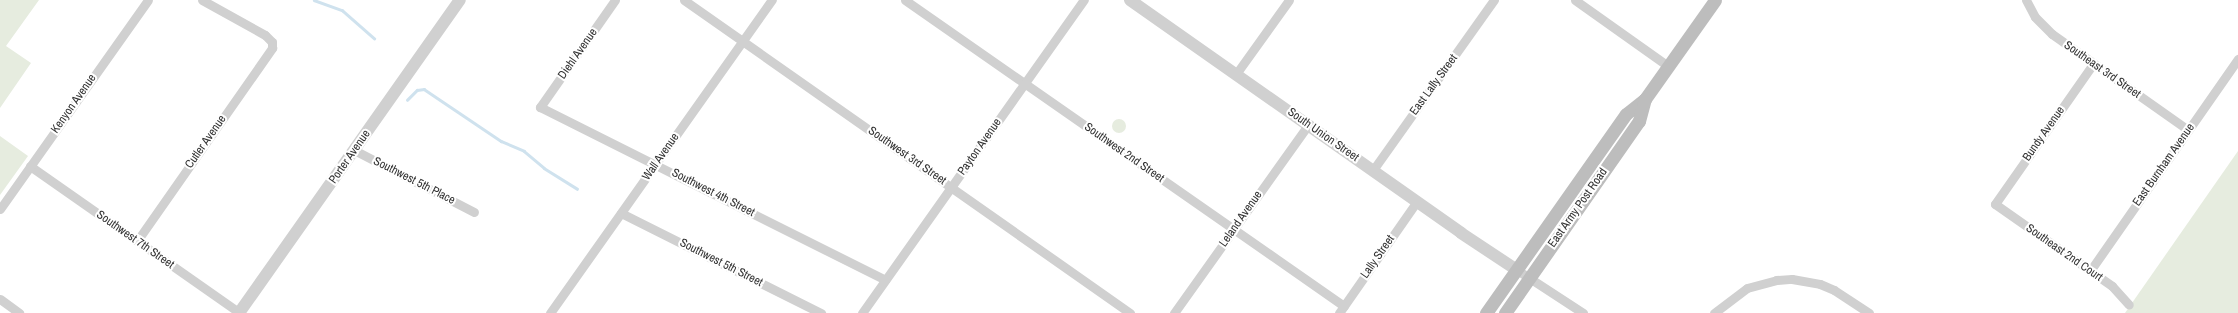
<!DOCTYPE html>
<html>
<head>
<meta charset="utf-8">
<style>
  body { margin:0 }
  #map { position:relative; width:2238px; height:313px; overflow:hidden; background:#fff; font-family:"Archivo Narrow",sans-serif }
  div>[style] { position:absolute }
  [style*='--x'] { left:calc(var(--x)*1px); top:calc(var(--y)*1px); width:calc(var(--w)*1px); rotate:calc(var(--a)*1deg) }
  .green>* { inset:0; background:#e6ecdf }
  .round { border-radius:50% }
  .stream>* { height:2.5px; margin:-1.25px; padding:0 1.25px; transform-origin:1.25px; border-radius:1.25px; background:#cfe2ee }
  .minor>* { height:9px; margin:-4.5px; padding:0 4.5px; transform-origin:4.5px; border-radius:4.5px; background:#d0d0d0 }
  .tertiary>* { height:12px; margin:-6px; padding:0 6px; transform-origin:6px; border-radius:6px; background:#d0d0d0 }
  .secondary>* { height:13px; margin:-6.5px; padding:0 6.5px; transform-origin:6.5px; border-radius:6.5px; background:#bdbdbd }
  span { translate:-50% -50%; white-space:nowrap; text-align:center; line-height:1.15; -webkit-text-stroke:4px #fff; paint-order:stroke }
  .street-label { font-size:12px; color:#333 }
</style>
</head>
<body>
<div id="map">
  <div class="green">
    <div style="clip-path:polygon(0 0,39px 0,6px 46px,31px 63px,0 108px)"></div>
    <div class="round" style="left:1112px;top:119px;width:14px;height:14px"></div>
    <div style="clip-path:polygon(0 136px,28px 156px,0 195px)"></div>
    <div style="clip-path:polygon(2238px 151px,2238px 313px,2125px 313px)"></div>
  </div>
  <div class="stream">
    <div style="--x:314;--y:0;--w:30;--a:20"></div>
    <div style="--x:342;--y:10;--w:43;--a:41.2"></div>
    <div style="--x:407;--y:100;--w:14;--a:-45"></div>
    <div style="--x:417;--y:90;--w:7;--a:-8"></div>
    <div style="--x:424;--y:89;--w:93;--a:34"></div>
    <div style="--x:501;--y:141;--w:25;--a:23"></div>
    <div style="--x:524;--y:151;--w:26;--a:40"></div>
    <div style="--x:544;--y:168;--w:39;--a:32"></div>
  </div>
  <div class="minor">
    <div style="--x:615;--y:0;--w:131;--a:125"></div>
    <div style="--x:540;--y:107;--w:386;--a:26.6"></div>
    <div style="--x:684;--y:0;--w:545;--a:35.06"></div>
    <div style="--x:905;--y:0;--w:535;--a:34.88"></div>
    <div style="--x:1575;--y:0;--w:114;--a:35.4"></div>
    <div style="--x:2026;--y:0;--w:19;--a:62"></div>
    <div style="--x:2035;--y:17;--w:24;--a:45"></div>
    <div style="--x:2052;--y:34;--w:166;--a:35.2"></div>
    <div style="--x:2093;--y:64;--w:171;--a:125"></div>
    <div style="--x:1995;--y:204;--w:143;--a:35"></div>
    <div style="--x:2112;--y:286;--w:25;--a:48"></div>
    <div style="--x:1236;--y:74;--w:91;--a:-54.4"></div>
    <div style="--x:354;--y:150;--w:135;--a:27.3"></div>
    <div style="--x:30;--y:166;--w:256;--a:35"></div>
    <div style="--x:1373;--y:170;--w:209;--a:-54.6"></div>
    <div style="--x:0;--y:209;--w:256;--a:-54.7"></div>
    <div style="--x:621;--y:213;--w:224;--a:26.6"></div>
    <div style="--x:137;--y:241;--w:236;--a:-55"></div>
    <div style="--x:272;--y:48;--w:6;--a:-90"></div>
    <div style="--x:272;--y:42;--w:10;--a:-135"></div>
    <div style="--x:265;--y:35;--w:72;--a:-150.9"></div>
    <div style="--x:1517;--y:270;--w:79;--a:33.1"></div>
    <div style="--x:2090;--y:271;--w:259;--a:-55.1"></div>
    <div style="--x:0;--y:299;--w:24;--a:36"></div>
    <div style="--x:550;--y:313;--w:384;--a:-54.7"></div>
    <div style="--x:862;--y:313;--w:384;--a:-54.7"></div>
    <div style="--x:1174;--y:313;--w:231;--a:-54.5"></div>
    <div style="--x:1339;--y:313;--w:136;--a:-55.1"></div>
    <div style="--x:1714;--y:313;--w:41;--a:-37.1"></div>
    <div style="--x:1747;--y:288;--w:30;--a:-15"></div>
    <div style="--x:1776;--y:280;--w:16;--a:-4"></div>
    <div style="--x:1792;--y:279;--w:28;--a:10"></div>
    <div style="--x:1820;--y:284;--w:15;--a:23"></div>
    <div style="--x:1834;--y:290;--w:42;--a:33.3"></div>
  </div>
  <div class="tertiary">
    <div style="--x:1130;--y:0;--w:405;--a:35.1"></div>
    <div style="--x:1461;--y:233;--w:67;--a:33.5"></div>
    <div style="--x:239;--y:313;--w:383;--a:-54.8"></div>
  </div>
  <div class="secondary">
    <div style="--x:1486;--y:313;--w:243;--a:-54.9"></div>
    <div style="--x:1626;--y:114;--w:24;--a:-38"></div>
    <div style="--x:1645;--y:99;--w:121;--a:-54.7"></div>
    <div style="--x:1505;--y:313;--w:234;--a:-55.1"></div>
    <div style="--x:1639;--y:121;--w:23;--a:-75"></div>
  </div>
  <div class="street-label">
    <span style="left:578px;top:54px;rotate:-55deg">Diehl Avenue</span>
    <span style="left:2102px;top:70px;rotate:35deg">Southeast 3rd Street</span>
    <span style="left:1434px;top:85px;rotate:-54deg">East Lally Street</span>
    <span style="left:74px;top:104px;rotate:-55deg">Kenyon Avenue</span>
    <span style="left:2044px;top:134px;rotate:-55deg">Bundy Avenue</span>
    <span style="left:1323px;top:135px;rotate:35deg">South Union Street</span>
    <span style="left:206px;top:142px;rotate:-55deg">Cutler Avenue</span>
    <span style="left:980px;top:147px;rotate:-55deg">Payton Avenue</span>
    <span style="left:1124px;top:153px;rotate:35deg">Southwest 2nd Street</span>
    <span style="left:907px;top:156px;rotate:35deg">Southwest 3rd Street</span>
    <span style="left:350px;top:157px;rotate:-55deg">Porter Avenue</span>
    <span style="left:661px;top:157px;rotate:-55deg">Wall Avenue</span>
    <span style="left:2164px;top:165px;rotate:-55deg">East Burnham Avenue</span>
    <span style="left:414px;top:181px;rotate:27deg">Southwest 5th Place</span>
    <span style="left:713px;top:193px;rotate:27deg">Southwest 4th Street</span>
    <span style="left:1578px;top:208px;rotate:-55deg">East Army Post Road</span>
    <span style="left:1241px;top:219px;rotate:-55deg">Leland Avenue</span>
    <span style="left:135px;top:240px;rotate:35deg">Southwest 7th Street</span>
    <span style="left:2064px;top:253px;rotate:35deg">Southeast 2nd Court</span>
    <span style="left:1378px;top:257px;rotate:-55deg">Lally Street</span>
    <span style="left:721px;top:263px;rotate:27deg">Southwest 5th Street</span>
  </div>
</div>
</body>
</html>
